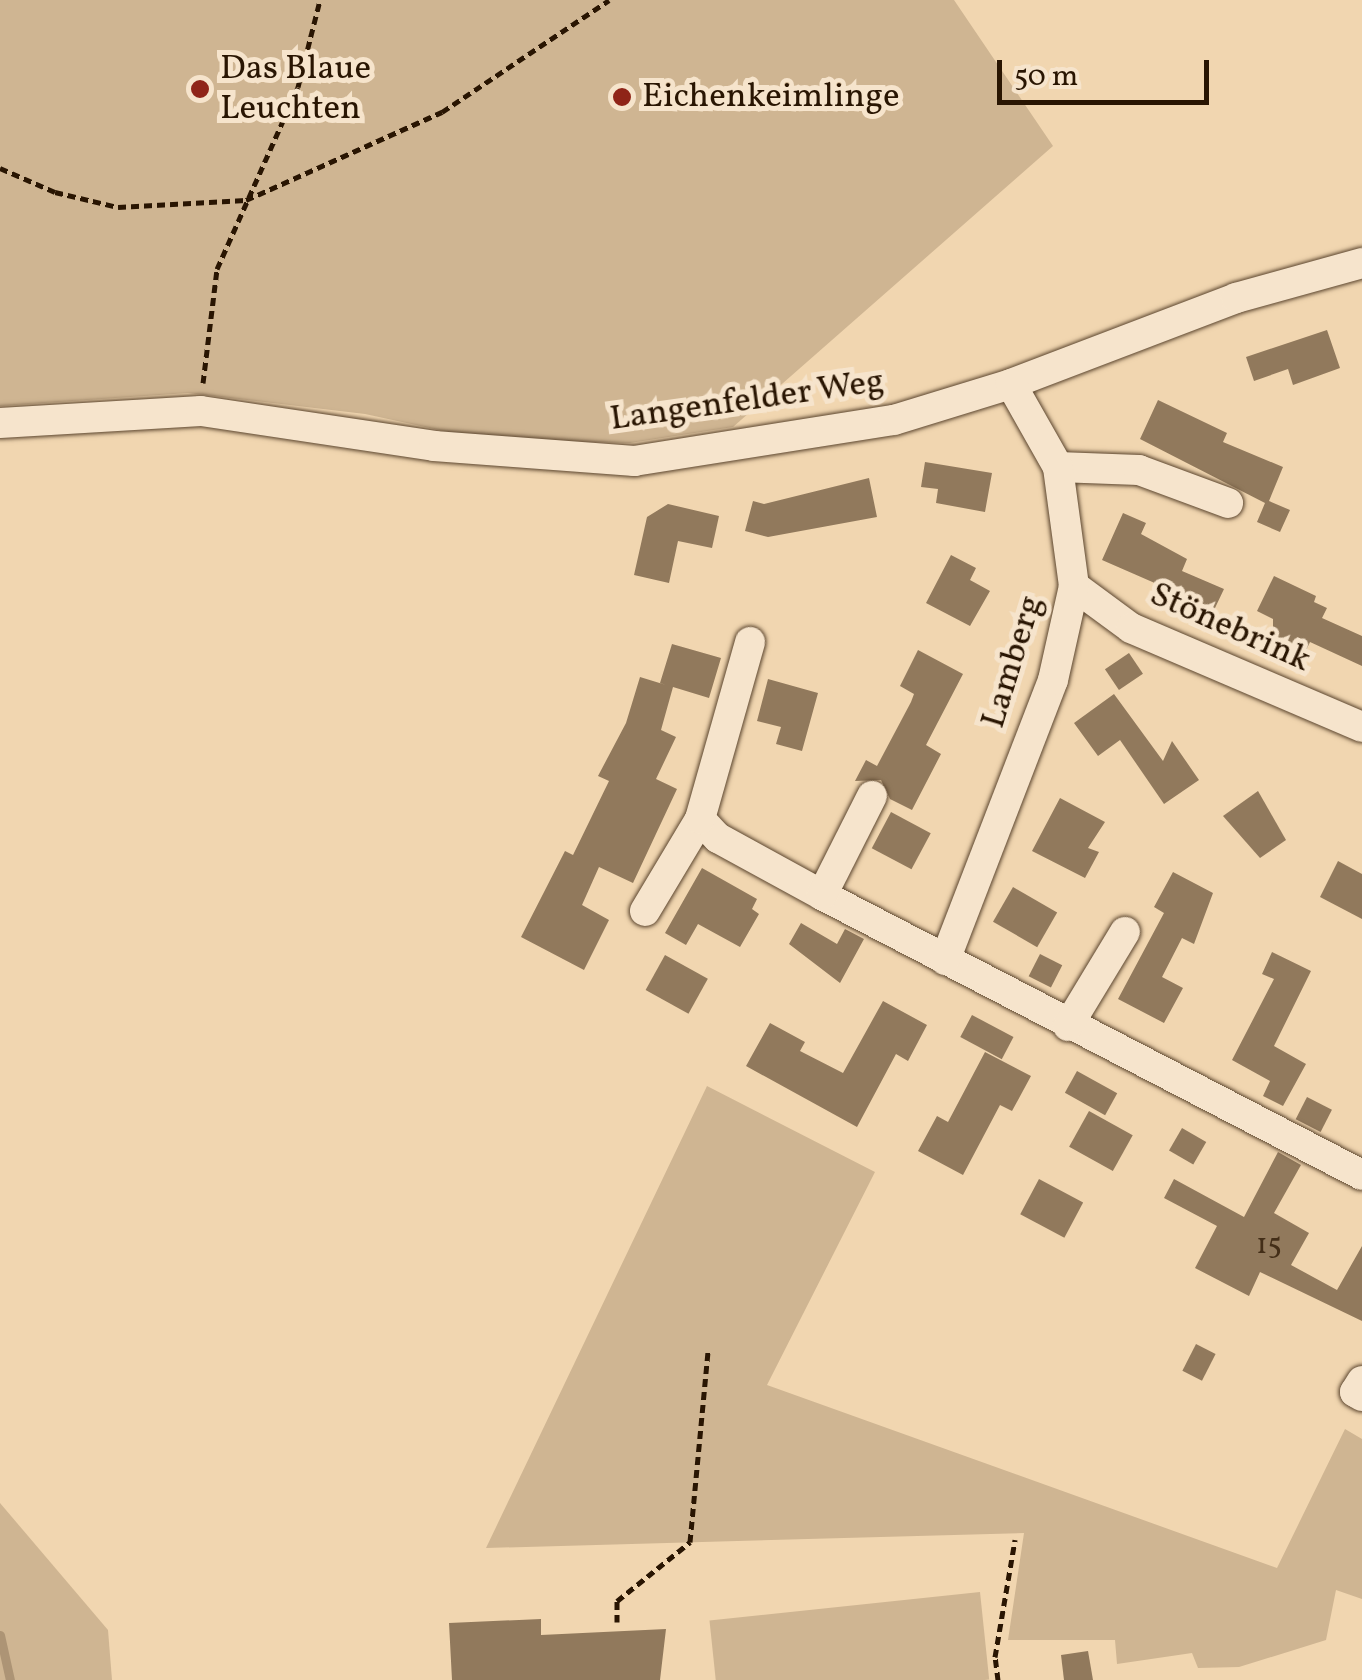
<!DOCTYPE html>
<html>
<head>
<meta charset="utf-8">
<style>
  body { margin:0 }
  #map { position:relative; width:1362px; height:1680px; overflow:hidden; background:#f1d6b0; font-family:Vollkorn,serif }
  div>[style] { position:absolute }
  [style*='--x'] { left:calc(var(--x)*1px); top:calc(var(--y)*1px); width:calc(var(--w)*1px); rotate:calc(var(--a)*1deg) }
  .green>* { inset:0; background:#cfb592; transform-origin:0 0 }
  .stream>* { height:9px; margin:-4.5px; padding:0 4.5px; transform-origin:4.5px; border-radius:4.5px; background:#ad9475 }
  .building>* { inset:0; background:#91795c; transform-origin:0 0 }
  .path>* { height:5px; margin-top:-2.5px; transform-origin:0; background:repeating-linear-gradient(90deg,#291502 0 8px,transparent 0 13px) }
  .roads { filter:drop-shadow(0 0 2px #5b452e) drop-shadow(0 0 2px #5b452e) }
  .minor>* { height:30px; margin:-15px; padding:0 15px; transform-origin:15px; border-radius:15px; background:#f6e4cc }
  .dots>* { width:28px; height:28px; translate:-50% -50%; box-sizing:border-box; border:5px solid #f6e4cc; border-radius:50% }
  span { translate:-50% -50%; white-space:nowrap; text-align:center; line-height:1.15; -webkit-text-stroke:10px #f6e4cc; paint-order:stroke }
  .number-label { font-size:30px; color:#432e18 }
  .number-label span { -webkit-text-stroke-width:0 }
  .poi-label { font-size:35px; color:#291502 }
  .left { translate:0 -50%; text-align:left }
  .street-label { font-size:35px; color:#291502 }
  .scale { position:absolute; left:997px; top:60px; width:212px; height:45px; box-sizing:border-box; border:5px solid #291502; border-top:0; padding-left:12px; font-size:30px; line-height:35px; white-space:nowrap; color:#291502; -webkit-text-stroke:8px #f6e4cc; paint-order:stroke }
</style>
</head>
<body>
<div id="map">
  <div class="green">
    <div style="clip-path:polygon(0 0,954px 0,1053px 146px,733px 427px,630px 443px,481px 439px,365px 414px,188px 393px,0 406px)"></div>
    <div style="clip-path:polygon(707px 1086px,875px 1172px,767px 1385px,1277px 1568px,1345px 1429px,1362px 1439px,1362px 1599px,1336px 1590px,1326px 1640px,1239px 1667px,1198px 1668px,1192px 1653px,1117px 1664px,1115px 1640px,1008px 1640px,1024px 1533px,486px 1548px)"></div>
    <div style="clip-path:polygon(0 1503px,108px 1630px,112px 1680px,0 1680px)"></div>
    <div style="left:980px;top:1592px;width:88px;height:272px;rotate:84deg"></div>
  </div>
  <div class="stream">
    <div style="--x:0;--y:1635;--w:46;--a:77.5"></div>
  </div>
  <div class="building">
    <div style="clip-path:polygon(1327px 330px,1340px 368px,1293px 385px,1288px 369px,1254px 381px,1246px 357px)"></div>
    <div style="clip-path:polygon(1158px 400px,1227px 433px,1223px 442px,1283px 467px,1269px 501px,1290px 510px,1280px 532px,1257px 522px,1265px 503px,1140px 439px)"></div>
    <div style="clip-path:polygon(925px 462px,992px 473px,985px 512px,936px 503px,938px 489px,921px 487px)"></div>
    <div style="clip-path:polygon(869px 478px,877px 517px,768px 537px,745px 531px,753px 501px,764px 504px)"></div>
    <div style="clip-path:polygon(668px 504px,719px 516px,712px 548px,678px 541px,669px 583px,634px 575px,647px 517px)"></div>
    <div style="clip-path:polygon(1123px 513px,1146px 523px,1141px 534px,1187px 559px,1182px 571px,1224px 589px,1206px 627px,1165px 608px,1173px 591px,1102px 560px)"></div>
    <div style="clip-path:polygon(951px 555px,976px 568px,970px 580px,990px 591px,970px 626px,926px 603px)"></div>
    <div style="clip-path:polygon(1274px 576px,1316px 596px,1314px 602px,1327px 608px,1322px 618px,1362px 636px,1362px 666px,1310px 642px,1305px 653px,1273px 638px,1273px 619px,1257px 611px)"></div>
    <div style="clip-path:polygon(672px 644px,721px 658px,709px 698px,673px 687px,661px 730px,676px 737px,656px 779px,677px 789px,633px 883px,599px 867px,582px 905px,609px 920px,584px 970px,521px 937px,565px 851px,573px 855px,609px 781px,598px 776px,626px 723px,640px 677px,666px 685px,660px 683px)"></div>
    <div style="clip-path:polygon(918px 650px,963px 674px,926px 745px,941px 754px,912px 810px,890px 799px,881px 780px,855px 781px,866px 760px,877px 766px,911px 702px,914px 694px,900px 686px)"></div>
    <div style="left:1129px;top:653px;width:25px;height:29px;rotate:56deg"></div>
    <div style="clip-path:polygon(768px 679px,818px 693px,802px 751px,776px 744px,781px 727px,757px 721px)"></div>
    <div style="clip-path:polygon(1114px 694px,1163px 761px,1172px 741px,1199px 780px,1164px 804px,1120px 740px,1098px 756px,1074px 723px)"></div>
    <div style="clip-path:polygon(1258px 791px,1286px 840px,1260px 858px,1223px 816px)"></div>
    <div style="clip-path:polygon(1060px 798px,1105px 822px,1088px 848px,1099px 852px,1085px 878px,1032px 851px)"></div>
    <div style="left:891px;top:812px;width:45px;height:41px;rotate:28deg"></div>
    <div style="clip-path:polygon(1338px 861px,1362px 874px,1362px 919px,1320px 897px)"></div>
    <div style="clip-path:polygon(702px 868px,757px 899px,752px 909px,759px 914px,740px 947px,698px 924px,686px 945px,665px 933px)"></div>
    <div style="clip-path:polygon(1173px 872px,1213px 893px,1194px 944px,1182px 938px,1162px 977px,1183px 988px,1164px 1023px,1118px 999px,1164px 913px,1154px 907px)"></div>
    <div style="left:1013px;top:887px;width:51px;height:40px;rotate:30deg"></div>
    <div style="clip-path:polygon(801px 923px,837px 944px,845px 929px,864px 939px,840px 983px,789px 944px)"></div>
    <div style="clip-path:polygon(1272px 952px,1311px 971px,1274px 1046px,1306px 1064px,1283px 1106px,1263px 1096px,1270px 1081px,1232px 1060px,1274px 979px,1262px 974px)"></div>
    <div style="left:1040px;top:954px;width:25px;height:25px;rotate:27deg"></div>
    <div style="left:665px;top:955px;width:49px;height:40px;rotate:29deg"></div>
    <div style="clip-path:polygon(883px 1001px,927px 1025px,908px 1061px,896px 1054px,857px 1127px,746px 1066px,770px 1023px,805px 1042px,800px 1051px,843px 1073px)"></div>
    <div style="left:972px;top:1015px;width:47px;height:25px;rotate:28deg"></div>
    <div style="clip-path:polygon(985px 1052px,1031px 1076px,1012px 1111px,1000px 1105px,963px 1175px,918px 1151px,937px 1116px,948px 1122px)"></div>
    <div style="left:1077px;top:1071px;width:46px;height:25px;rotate:29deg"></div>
    <div style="left:1307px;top:1097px;width:28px;height:25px;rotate:27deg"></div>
    <div style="left:1089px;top:1111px;width:50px;height:41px;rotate:29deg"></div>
    <div style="left:1182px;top:1128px;width:28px;height:26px;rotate:30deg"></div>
    <div style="clip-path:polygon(1278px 1152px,1301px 1165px,1274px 1213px,1309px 1233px,1291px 1265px,1337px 1290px,1362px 1246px,1362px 1321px,1260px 1272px,1249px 1296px,1195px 1268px,1217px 1226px,1164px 1198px,1174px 1179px,1244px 1217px)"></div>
    <div style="left:1039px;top:1179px;width:50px;height:40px;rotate:28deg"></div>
    <div style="left:1196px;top:1344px;width:22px;height:30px;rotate:27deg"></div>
    <div style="clip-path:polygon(541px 1619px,541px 1635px,666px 1629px,660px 1680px,452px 1680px,449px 1623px)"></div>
    <div style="clip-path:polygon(1088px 1651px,1093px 1680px,1064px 1680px,1061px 1655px)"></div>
  </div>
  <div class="path">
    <div style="--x:0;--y:168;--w:60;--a:23.6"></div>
    <div style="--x:55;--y:192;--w:65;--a:13.4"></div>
    <div style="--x:118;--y:207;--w:128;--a:-3.1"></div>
    <div style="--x:246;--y:200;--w:215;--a:-24.2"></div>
    <div style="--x:442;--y:112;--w:201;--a:-33.8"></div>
    <div style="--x:203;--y:383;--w:115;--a:-83"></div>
    <div style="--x:217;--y:269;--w:199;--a:-66"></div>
    <div style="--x:298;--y:87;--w:90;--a:-75.8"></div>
    <div style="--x:617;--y:1622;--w:21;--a:-90"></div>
    <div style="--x:617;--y:1601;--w:94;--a:-38.9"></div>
    <div style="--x:690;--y:1542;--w:193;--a:-84.6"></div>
    <div style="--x:998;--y:1680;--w:23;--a:-97"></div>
    <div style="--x:995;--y:1657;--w:119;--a:-80.3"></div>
  </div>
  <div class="roads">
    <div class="minor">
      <div style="--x:0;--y:423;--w:201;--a:-3.4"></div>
      <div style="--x:201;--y:411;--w:236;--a:8.5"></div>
      <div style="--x:434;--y:446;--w:201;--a:4.3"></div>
      <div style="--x:634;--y:461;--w:263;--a:-9"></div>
      <div style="--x:894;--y:420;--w:122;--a:-17.1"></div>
      <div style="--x:1011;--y:384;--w:241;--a:-20.9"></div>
      <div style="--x:1236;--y:298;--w:131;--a:-15.5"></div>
      <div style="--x:1058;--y:467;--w:81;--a:2.1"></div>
      <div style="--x:1139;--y:470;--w:95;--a:20.3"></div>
      <div style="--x:1074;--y:586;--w:71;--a:36.4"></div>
      <div style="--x:1131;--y:628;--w:251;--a:23.2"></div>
      <div style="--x:700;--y:819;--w:26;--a:47"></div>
      <div style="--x:718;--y:838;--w:119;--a:28.7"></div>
      <div style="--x:822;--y:895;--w:608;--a:27.41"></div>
      <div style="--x:822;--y:895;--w:111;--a:-63.2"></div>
      <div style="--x:645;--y:911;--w:107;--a:-59.1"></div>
      <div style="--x:700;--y:819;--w:184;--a:-74.2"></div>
      <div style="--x:945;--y:960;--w:300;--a:-68.9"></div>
      <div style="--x:1053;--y:680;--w:96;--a:-77.4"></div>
      <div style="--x:1074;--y:586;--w:120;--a:-97.7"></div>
      <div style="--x:1058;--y:467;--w:95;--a:-119.5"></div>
      <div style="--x:1068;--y:1026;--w:110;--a:-58.8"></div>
      <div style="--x:1362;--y:1381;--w:13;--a:122"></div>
      <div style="--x:1355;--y:1392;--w:8;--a:30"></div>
    </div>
  </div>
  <div class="dots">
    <div style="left:200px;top:89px;background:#8f2418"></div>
    <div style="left:622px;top:97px;background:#8f2418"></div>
  </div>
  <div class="number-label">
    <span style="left:1269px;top:1245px">15</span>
  </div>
  <div class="poi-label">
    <span class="left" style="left:220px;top:89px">Das Blaue<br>Leuchten</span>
    <span class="left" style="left:642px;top:97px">Eichenkeimlinge</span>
  </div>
  <div class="street-label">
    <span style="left:747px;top:401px;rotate:-8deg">Langenfelder Weg</span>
    <span style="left:1230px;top:628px;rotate:24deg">Stönebrink</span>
    <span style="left:1013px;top:662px;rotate:-73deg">Lamberg</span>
  </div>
  <div class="scale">50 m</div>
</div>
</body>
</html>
